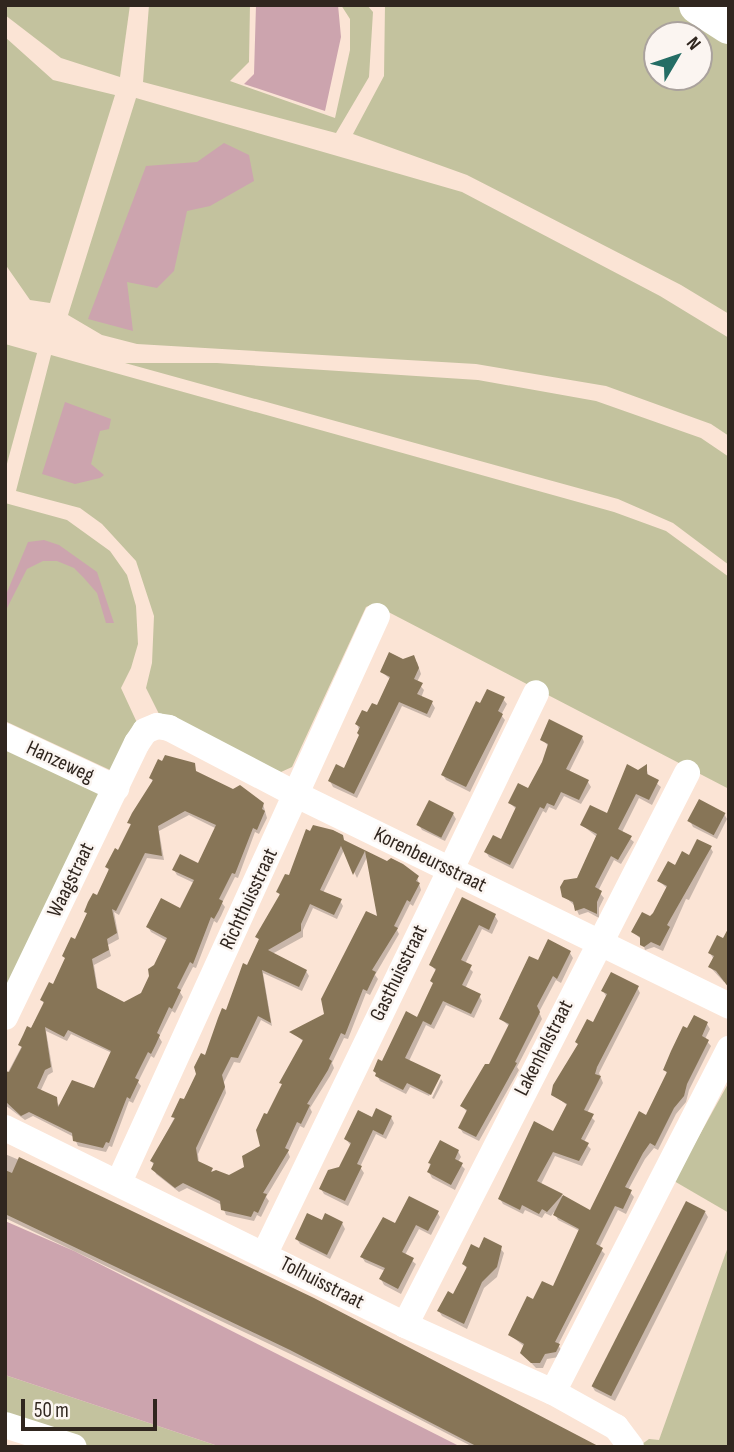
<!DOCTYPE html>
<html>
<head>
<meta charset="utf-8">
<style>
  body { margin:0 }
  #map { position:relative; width:734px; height:1452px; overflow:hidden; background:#fbe4d5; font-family:"Sofia Sans Condensed",sans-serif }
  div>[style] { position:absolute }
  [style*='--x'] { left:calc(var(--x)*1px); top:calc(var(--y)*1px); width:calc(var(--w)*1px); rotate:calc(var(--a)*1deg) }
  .green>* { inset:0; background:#c3c29e }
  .water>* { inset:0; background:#cca4ae }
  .shadow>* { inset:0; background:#0003 }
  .building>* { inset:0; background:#877557; transform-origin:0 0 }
  .minor>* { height:26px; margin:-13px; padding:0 13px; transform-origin:13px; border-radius:13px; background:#fff }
  .highway>* { height:38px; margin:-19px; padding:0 19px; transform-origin:19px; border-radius:19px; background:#fff }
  span { translate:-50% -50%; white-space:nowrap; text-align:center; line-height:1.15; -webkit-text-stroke:5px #fbf5f1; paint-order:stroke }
  .street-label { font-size:21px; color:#30261f }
  .frame { position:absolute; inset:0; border:7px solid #30261f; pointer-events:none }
  .north { position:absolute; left:643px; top:21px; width:70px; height:70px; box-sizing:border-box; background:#fbf5f1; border:2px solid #aaa29d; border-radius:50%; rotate:51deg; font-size:19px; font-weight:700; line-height:28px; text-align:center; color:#30261f }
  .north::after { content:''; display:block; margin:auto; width:24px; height:32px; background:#246d65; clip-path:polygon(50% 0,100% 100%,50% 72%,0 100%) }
  .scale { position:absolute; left:21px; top:1399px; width:136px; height:32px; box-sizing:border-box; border:4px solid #30261f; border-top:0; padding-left:9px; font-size:21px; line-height:24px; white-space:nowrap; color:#30261f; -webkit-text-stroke:5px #fbf5f1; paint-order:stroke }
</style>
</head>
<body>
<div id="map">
  <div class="green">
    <div style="clip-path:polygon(5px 5px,130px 5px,120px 77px,61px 58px,5px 15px)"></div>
    <div style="clip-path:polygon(149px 5px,250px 5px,249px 62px,230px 81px,335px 118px,350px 50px,350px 19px,341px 5px,367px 5px,373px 12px,369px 77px,336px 133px,143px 82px)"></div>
    <div style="clip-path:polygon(evenodd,385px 5px,679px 5px,729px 37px,729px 314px,681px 285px,467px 175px,353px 134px,384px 76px,385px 5px,657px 35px,699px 35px,699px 77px,657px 77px,657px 35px)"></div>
    <div style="clip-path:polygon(5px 37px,53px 80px,115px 95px,50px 303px,30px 300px,5px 264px)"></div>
    <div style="clip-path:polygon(136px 98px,462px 192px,660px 296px,729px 338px,729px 436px,711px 424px,606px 386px,476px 364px,137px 344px,102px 335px,68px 315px)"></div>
    <div style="clip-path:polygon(5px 344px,37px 353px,5px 471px)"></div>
    <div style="clip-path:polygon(51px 355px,614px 512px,666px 531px,729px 577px,729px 789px,373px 604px,366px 607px,292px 767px,281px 772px,162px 720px,146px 688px,152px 663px,154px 616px,136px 561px,102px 524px,80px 508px,16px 491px)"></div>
    <div style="clip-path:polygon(125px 363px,217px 363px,478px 380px,596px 401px,701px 438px,729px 457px,729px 565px,673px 523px,618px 499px)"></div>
    <div style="clip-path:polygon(5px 503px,67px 520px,110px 551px,127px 575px,136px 606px,138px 644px,131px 668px,121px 688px,139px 727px,110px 770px,5px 721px)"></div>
    <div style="clip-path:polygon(5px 744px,97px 789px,101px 799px,5px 997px)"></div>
    <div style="clip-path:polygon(729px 1082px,729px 1213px,674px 1181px)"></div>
    <div style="clip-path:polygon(729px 1244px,729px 1447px,638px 1447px,649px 1439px,659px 1440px)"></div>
    <div style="clip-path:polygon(5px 1375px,221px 1447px,83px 1447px,5px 1414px)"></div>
  </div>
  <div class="water">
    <div style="clip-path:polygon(256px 5px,338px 5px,341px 37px,325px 111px,244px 84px,254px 74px)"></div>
    <div style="clip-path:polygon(224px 143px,249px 155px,254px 181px,210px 206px,187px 211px,174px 271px,157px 288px,127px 282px,133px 331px,88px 319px,146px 166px,197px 162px)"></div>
    <div style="clip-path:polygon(65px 402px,111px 419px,109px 429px,100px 431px,91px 464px,104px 475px,100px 478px,75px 484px,42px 474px)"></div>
    <div style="clip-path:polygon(44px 540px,59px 545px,97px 572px,114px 623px,106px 623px,97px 593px,83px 577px,74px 568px,57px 561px,43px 561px,27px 569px,5px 612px,5px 597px,28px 542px)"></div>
    <div style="clip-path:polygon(5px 1221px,74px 1251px,461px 1447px,221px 1447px,5px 1375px)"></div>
  </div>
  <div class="shadow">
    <div style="clip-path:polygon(403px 661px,417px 662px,421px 674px,417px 682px,424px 690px,421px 698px,432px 703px,435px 708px,430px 718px,402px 706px,357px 798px,333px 787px,330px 781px,345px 770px,361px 736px,357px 724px,378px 708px,391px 680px,382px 672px)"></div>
    <div style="clip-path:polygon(503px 699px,507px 704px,501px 715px,505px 720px,470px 792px,446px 780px,443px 775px,481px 705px)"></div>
    <div style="clip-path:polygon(582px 737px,584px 742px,569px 772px,588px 782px,591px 787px,581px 804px,564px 796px,556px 810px,549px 807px,546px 813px,543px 811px,513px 869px,489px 857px,486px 852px,501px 841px,517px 810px,510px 803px,529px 791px,543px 762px,549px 747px,542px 739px)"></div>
    <div style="clip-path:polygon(evenodd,193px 764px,197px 774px,263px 804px,267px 818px,259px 834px,255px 832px,238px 878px,235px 877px,222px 903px,225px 907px,221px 916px,217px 923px,214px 921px,196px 968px,193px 967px,180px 992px,183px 997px,175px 1013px,172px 1011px,159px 1037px,162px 1042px,154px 1058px,151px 1056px,138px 1082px,141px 1086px,133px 1103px,129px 1101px,112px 1147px,109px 1146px,106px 1152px,78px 1146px,74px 1137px,33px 1116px,25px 1120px,5px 1105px,5px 1078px,44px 1004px,42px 1000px,54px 986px,88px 916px,86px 911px,97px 897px,109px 871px,107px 867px,119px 853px,132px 827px,129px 822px,153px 782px,151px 778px,193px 764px,189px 815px,217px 829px,199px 866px,174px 870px,177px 875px,194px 883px,181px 911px,148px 927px,151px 932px,167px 941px,142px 994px,124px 1004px,98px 991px,94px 965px,111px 956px,108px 945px,119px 939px,114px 912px,119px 915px,147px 858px,164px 860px,159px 831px,189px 815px,193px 764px,46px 1031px,67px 1041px,71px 1034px,112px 1053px,95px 1090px,60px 1107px,55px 1099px,40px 1092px,48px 1075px,53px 1072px,46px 1031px)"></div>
    <div style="clip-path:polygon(646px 767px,649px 777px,661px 787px,652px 805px,639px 798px,622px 832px,634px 842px,621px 864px,614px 860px,598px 891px,604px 898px,599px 908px,599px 918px,588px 912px,579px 915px,575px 906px,564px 896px,578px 880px,597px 837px,582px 825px,608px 816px,638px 772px)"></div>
    <div style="clip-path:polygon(453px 814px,456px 819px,445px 841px,422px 830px,419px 825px)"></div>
    <div style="clip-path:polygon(724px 814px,727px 819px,717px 839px,693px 827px,690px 821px)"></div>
    <div style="clip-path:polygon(evenodd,346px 843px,417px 877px,421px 890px,413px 906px,410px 904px,397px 930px,399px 934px,375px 975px,378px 979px,370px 995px,366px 993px,348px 1039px,344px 1038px,332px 1063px,334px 1068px,330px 1076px,310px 1108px,312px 1112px,304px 1128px,300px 1126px,288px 1152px,290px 1157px,266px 1197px,269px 1201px,261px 1217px,257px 1215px,254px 1221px,226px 1215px,222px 1205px,187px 1188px,179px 1192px,156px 1174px,152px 1161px,206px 1057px,260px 941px,257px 937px,281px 897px,278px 892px,290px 878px,346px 843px,344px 850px,357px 878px,368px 855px,380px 919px,326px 1015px,292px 1032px,304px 1042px,281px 1083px,283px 1086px,268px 1117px,262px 1147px,246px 1168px,229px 1177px,214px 1173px,199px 1164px,198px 1154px,226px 1093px,224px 1082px,234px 1062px,240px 1063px,261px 1020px,272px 1026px,263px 973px,302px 991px,309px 976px,306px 971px,272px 954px,303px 937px,303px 930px,313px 908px,337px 919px,343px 906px,340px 901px,323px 893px,344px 850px)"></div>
    <div style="clip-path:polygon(710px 847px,713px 852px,689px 900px,686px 899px,663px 951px,654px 947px,645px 950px,642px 940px,633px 932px,650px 919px,668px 889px,659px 881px,690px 858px)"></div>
    <div style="clip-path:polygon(463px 899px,495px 916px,498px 921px,492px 934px,482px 929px,465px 964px,473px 972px,465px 989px,479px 995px,482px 1001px,474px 1018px,446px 1005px,434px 1029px,426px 1025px,409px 1061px,440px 1077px,429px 1096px,410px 1087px,406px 1094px,380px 1081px,375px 1071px,418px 1019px,434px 985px,432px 981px,437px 972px,431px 965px)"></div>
    <div style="clip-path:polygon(723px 940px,729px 982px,724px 982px,710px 967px,713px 958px,710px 953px)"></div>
    <div style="clip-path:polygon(570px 953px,573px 958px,561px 983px,556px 980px,539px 1012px,542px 1019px,517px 1067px,519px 1070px,479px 1141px,463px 1133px,460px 1128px,468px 1113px,462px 1106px,490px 1066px,510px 1027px,501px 1019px,538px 963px)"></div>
    <div style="clip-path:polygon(637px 987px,640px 993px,599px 1073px,603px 1083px,587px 1113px,595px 1121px,584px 1142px,591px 1149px,582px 1166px,555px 1156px,541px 1184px,591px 1212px,647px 1117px,668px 1075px,665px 1070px,688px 1030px,707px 1024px,710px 1029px,705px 1039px,711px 1046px,689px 1090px,686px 1102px,676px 1114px,658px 1150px,654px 1148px,645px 1159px,628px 1190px,634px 1197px,626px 1214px,618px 1210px,599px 1248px,605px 1254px,558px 1345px,562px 1351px,559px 1357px,547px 1359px,543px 1368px,536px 1368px,522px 1353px,525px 1347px,510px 1335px,534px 1302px,553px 1288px,580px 1231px,558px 1220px,554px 1212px,551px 1216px,545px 1213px,542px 1218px,525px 1210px,523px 1214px,503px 1204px,500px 1199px,554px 1133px,568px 1106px,553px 1094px,593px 1024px,606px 996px,603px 991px)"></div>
    <div style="clip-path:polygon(441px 1079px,443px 1082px,434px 1099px,432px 1098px)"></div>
    <div style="clip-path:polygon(391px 1117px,394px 1123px,386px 1139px,376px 1134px,360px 1167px,364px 1173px,348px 1206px,324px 1194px,321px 1189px,341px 1168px,351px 1146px,346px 1139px,372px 1119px)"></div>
    <div style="clip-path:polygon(458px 1151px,461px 1157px,458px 1162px,465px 1169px,455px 1190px,432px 1178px,429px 1172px,430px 1163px)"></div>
    <div style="clip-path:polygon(5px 1154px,59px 1177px,596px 1447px,473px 1447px,326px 1371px,5px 1218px)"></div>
    <div style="clip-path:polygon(437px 1212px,440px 1217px,431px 1235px,419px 1229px,405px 1255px,416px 1264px,401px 1294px,384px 1285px,381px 1279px,385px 1271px,365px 1262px,362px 1257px,396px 1225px)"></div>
    <div style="clip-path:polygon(705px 1212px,708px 1217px,615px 1401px,595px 1391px,592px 1386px)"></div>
    <div style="clip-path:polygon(323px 1223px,342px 1223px,345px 1229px,330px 1259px,300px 1244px,297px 1239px)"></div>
    <div style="clip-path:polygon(500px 1248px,504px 1253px,497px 1277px,484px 1288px,467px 1329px,442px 1316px,439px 1311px,454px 1296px,467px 1269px,464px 1264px,479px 1250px)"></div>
  </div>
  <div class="building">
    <div style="clip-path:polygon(389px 652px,403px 659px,414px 655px,419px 668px,414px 679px,423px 683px,417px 694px,433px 701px,427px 714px,399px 702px,354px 794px,328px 781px,336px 764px,344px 768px,359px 735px,357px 733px,360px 727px,355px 724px,362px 710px,367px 712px,372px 703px,377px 705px,390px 677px,380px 672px)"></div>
    <div style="clip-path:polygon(487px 689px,505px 697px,498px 711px,503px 714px,466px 787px,441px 775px,476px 701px,480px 703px)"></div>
    <div style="clip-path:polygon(549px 719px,583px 736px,566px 769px,589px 780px,579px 800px,561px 792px,554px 806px,547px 803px,544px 809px,540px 807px,510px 865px,484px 852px,493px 835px,501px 839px,516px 807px,508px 803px,518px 783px,528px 788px,542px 762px,548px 744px,540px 740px)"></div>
    <div style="clip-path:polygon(evenodd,165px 755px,195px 763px,196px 771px,233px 789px,240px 785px,264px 803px,262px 809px,265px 811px,257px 830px,253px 828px,235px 874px,232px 873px,219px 899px,223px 901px,219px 910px,214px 919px,211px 917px,193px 964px,190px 962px,177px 988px,181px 990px,172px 1009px,169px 1007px,157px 1033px,160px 1035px,156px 1044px,151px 1054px,148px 1052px,135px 1078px,139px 1080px,130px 1099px,127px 1097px,109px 1143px,106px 1142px,103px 1148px,73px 1141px,72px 1133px,29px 1112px,21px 1116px,5px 1101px,5px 1071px,9px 1072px,22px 1047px,18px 1045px,23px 1035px,27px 1026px,31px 1028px,44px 1002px,40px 1000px,49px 982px,53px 984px,65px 958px,62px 956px,71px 937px,75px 939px,87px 913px,84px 912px,88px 902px,93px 893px,97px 895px,109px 869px,105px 867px,115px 848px,118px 850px,131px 824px,127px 823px,132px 813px,153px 780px,149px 778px,158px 759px,162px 761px,165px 755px,185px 811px,216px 825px,198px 863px,180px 854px,172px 870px,194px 880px,180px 908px,161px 898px,146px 927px,167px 938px,154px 965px,148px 969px,149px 976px,141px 993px,124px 1002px,97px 988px,92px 959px,109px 950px,107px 939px,117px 933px,112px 909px,116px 911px,145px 853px,162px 856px,158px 826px,185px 811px,165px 755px,45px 1027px,64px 1037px,68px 1030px,111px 1051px,94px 1088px,72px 1080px,58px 1107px,57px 1097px,37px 1088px,45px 1070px,51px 1067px,45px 1027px)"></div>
    <div style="clip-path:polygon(627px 764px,638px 770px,647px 764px,647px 774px,659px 780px,649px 800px,636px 794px,618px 829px,632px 836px,618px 860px,611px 856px,595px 887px,602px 891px,597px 902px,597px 914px,584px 908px,575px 911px,573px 902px,562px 897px,560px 887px,564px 880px,577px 878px,597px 834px,580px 825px,590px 805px,607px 813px)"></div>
    <div style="left:699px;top:799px;width:30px;height:25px;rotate:28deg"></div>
    <div style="left:429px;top:800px;width:28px;height:28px;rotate:27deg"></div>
    <div style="clip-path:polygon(evenodd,313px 825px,333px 830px,343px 835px,344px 840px,387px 861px,391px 858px,403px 864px,419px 876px,416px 881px,420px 883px,410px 902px,407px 900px,394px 926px,398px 928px,372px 970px,376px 972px,367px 991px,363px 989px,345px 1035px,341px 1033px,329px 1059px,332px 1061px,328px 1070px,307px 1104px,310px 1105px,301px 1124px,297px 1122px,285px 1148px,289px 1150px,263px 1193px,267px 1194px,258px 1213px,254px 1211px,251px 1217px,221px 1210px,220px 1201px,183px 1183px,175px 1188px,151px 1169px,154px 1163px,150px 1161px,175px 1118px,171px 1117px,180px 1098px,184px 1099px,196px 1074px,194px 1067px,201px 1053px,205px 1055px,218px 1018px,222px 1008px,226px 1010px,243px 963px,247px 965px,259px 939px,255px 937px,280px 894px,276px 892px,285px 874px,289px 875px,306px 829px,310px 831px,313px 825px,341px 846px,353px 875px,365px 851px,377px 916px,366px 911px,321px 999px,324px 1014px,289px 1032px,303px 1040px,279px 1083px,282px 1084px,267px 1114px,264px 1113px,256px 1130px,260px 1146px,242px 1156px,244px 1167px,229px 1175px,216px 1170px,211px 1172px,213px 1168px,198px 1161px,196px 1148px,225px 1087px,222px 1075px,231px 1057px,238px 1058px,258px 1016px,271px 1023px,262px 970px,299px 987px,307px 970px,268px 950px,301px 931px,301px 924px,310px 904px,334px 915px,342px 899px,320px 890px,341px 846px)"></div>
    <div style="clip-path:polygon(697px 839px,712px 846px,667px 925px,670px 927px,660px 946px,651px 942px,644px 947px,640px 945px,640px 937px,631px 932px,642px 912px,650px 916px,653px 913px,667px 886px,657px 881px,668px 861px,675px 865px,682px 851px,689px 855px)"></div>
    <div style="clip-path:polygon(462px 897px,496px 914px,489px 930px,479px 925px,461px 960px,472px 965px,462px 985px,481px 994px,471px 1014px,443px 1001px,431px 1025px,423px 1021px,405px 1058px,441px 1075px,431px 1095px,407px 1083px,403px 1090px,375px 1076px,376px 1073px,373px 1071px,378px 1059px,382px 1061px,406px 1011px,417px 1017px,433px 983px,430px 981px,436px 969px,429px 965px)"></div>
    <div style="clip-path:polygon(729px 927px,729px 988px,716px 971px,708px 967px,714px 956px,708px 953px,717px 935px,723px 938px)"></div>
    <div style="clip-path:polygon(548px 939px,571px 951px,557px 979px,553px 976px,537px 1006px,540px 1012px,515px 1062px,517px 1063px,476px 1137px,458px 1128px,467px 1110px,460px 1106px,485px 1064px,489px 1064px,509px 1024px,499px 1019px,529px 956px,538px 960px)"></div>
    <div style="clip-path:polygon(611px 972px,639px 986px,597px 1067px,595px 1074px,601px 1076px,584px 1110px,594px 1114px,581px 1139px,589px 1143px,579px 1161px,553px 1152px,537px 1181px,563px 1194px,547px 1212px,542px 1209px,539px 1214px,522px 1205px,520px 1210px,498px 1199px,534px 1121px,553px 1131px,567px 1104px,551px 1095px,553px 1085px,578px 1044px,575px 1042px,587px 1019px,593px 1022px,607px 994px,601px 991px)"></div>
    <div style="clip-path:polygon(694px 1015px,708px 1022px,702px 1036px,709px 1040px,687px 1084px,684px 1096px,674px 1108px,655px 1146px,650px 1143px,643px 1153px,625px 1187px,632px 1190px,623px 1209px,615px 1206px,596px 1244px,603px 1248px,555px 1342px,560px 1344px,556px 1352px,545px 1354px,540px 1363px,531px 1363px,520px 1353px,524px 1344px,508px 1335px,527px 1296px,533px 1299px,542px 1281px,553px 1286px,579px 1229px,553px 1215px,563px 1195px,590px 1210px,639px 1111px,646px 1115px,667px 1072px,663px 1070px,671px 1051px,683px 1026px,687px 1028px)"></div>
    <div style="clip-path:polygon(376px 1108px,392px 1116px,383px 1135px,373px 1130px,357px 1164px,362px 1166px,345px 1201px,319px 1189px,328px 1170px,339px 1167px,351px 1143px,344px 1139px,358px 1110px,372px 1117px)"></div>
    <div style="clip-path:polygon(440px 1140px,459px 1150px,455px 1159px,463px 1163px,451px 1185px,427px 1172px,431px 1164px,428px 1163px)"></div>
    <div style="clip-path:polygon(19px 1157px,314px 1298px,600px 1447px,478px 1447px,290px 1350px,5px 1214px,5px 1170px,12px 1173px)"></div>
    <div style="clip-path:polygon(409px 1196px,439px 1211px,428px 1231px,416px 1225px,402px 1252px,414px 1258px,398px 1289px,379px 1279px,385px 1268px,360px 1257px,383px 1217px,395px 1223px)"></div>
    <div style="left:686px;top:1201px;width:22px;height:208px;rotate:27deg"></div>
    <div style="clip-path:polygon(307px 1213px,322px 1220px,325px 1213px,343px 1222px,327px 1255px,295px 1239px)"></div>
    <div style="clip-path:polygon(484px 1237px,502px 1246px,497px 1267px,482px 1282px,464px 1324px,437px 1311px,448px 1291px,453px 1294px,467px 1267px,462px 1264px,471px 1244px,479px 1248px)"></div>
  </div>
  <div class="minor">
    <div style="--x:5;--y:736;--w:123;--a:25.1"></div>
    <div style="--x:5;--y:1017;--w:304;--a:-64.3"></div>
    <div style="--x:137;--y:743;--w:14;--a:-56"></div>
    <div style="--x:145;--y:731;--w:13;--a:-23"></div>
    <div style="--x:157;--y:726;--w:12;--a:9"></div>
    <div style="--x:169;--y:728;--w:144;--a:27.6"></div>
    <div style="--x:297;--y:795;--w:481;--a:26"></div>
    <div style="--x:5;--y:1128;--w:446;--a:26.2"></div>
    <div style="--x:405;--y:1325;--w:162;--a:24.4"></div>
    <div style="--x:553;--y:1392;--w:72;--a:29.1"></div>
    <div style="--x:616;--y:1427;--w:25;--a:53"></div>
    <div style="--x:119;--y:1182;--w:622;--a:-65.5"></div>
    <div style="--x:264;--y:1255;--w:624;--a:-64.17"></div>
    <div style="--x:405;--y:1325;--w:620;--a:-62.94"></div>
    <div style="--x:553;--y:1392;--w:386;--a:-62.8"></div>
    <div style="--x:5;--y:1425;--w:72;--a:17.7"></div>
  </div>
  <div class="highway">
    <div style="--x:698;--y:5;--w:37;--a:33"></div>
  </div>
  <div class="street-label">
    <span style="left:60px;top:762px;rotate:25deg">Hanzeweg</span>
    <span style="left:430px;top:860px;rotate:26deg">Korenbeursstraat</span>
    <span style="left:71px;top:880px;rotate:-64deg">Waagstraat</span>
    <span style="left:249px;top:899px;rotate:-65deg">Richthuisstraat</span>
    <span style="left:399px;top:973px;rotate:-64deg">Gasthuisstraat</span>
    <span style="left:544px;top:1048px;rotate:-63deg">Lakenhalstraat</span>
    <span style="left:322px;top:1283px;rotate:27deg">Tolhuisstraat</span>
  </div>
  <div class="frame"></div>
  <div class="north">N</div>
  <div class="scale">50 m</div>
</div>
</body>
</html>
